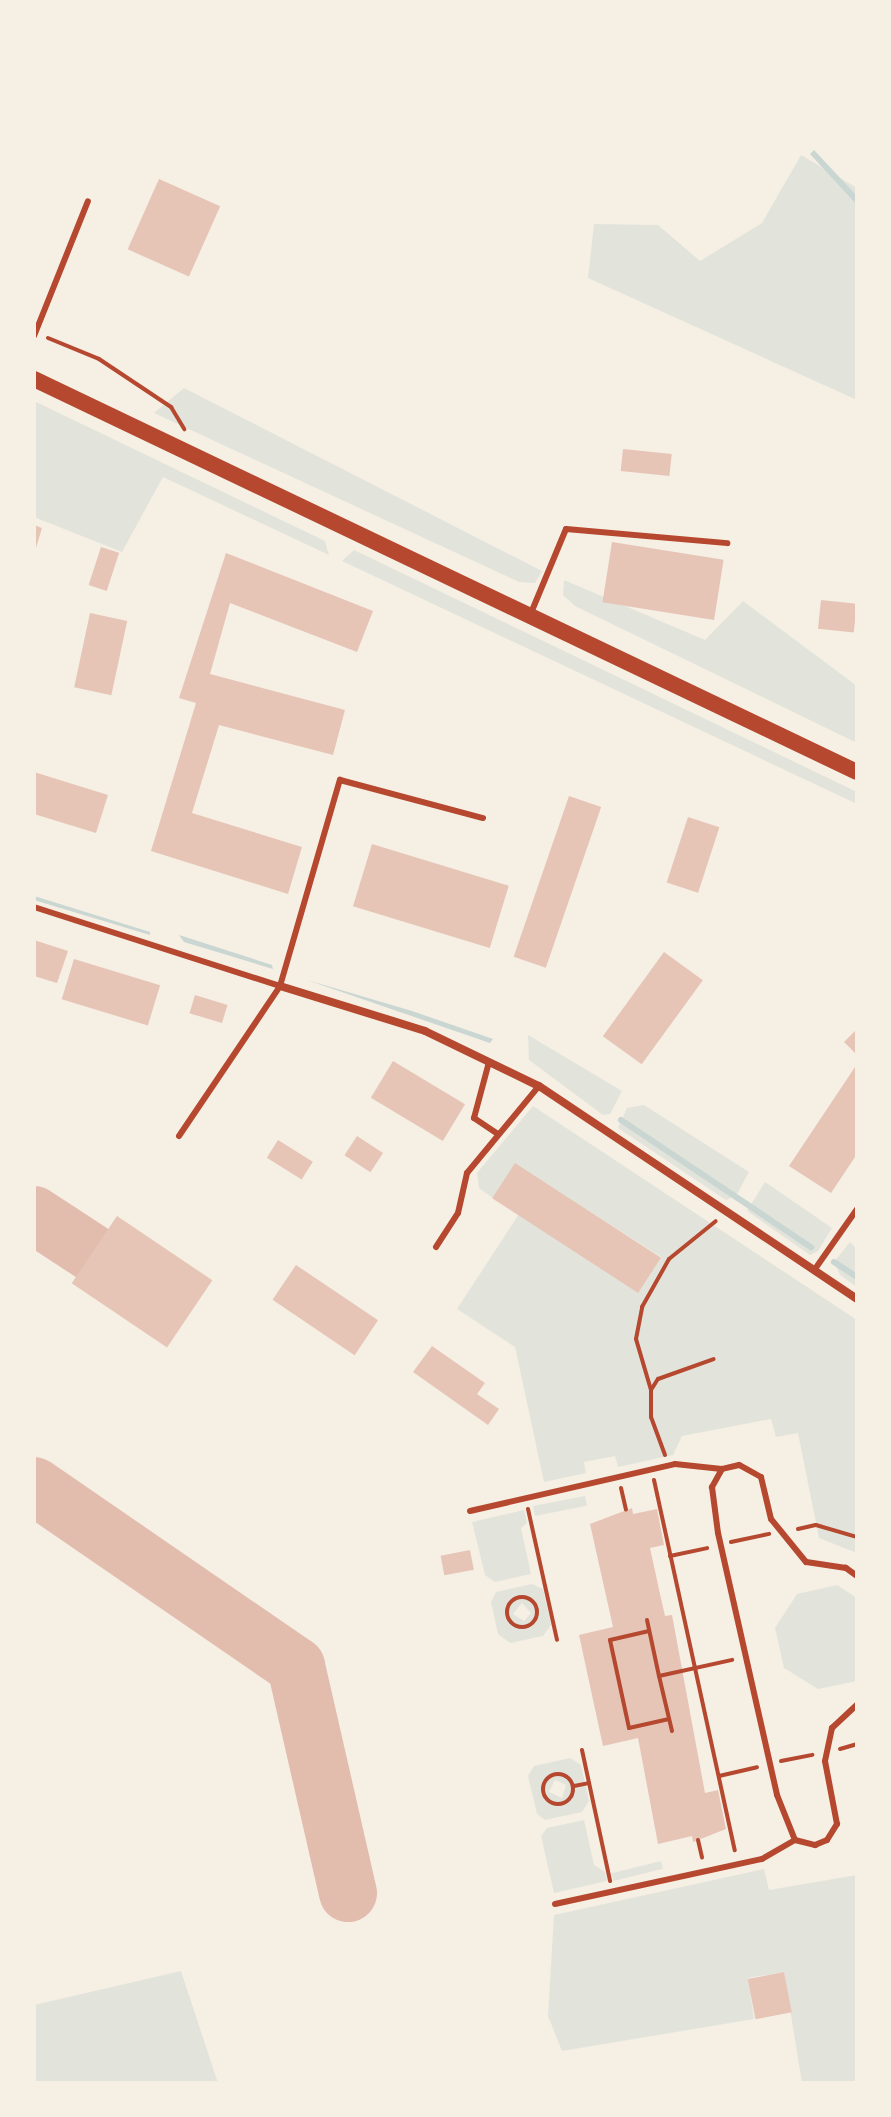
<!DOCTYPE html>
<html>
<head>
<meta charset="utf-8">
<style>
  body { margin:0 }
  #map { position:relative; width:891px; height:2117px; overflow:hidden; background:#f6efe4; font-family:Helvetica,sans-serif }
  div>[style] { position:absolute }
  [style*='--x'] { left:calc(var(--x)*1px); top:calc(var(--y)*1px); width:calc(var(--w)*1px); rotate:calc(var(--a)*1deg) }
  .green>* { inset:0; background:#e2e4dc; transform-origin:0 0 }
  .water>* { inset:0; background:#c9d6d2 }
  .stream>* { height:6px; margin:-3px; padding:0 3px; transform-origin:3px; border-radius:3px; background:#c9d6d2 }
  .taxiway>* { height:58px; margin:-29px; padding:0 29px; transform-origin:29px; border-radius:29px; background:#e2bdae }
  .building>* { inset:0; background:#e6c5b7; transform-origin:0 0 }
  .path>* { height:4px; margin:-2px; padding:0 2px; transform-origin:2px; border-radius:2px; background:#b5482f }
  .path>.ring { margin:-2px; padding:0; box-sizing:content-box; background:none; border:4px solid #b5482f; border-radius:50% }
  .service>* { height:6px; margin:-3px; padding:0 3px; transform-origin:3px; border-radius:3px; background:#b5482f }
  .minor>* { height:8px; margin:-4px; padding:0 4px; transform-origin:4px; border-radius:4px; background:#b5482f }
  .secondary>* { height:16px; margin:-8px; padding:0 8px; transform-origin:8px; border-radius:8px; background:#b5482f }
  span { translate:-50% -50%; white-space:nowrap; text-align:center; line-height:1.15; -webkit-text-stroke:8px #f6efe4; paint-order:stroke }
  .frame { position:absolute; inset:0; border:36px solid #f6efe4; pointer-events:none }
</style>
</head>
<body>
<div id="map">
  <div class="green">
    <div style="clip-path:polygon(801px 155px,857px 188px,857px 400px,588px 278px,594px 224px,658px 225px,700px 261px,762px 223px)"></div>
    <div style="clip-path:polygon(184px 388px,542px 571px,535px 583px,519px 582px,154px 413px)"></div>
    <div style="clip-path:polygon(34px 401px,325px 541px,329px 555px,163px 477px,122px 552px,34px 517px)"></div>
    <div style="clip-path:polygon(354px 550px,857px 792px,857px 804px,342px 561px)"></div>
    <div style="clip-path:polygon(564px 580px,705px 640px,743px 601px,857px 686px,857px 743px,575px 606px,563px 595px)"></div>
    <div style="clip-path:polygon(528px 1035px,622px 1091px,610px 1114px,603px 1115px,529px 1060px)"></div>
    <div style="clip-path:polygon(644px 1105px,749px 1172px,736px 1196px,726px 1200px,618px 1128px,627px 1108px)"></div>
    <div style="clip-path:polygon(533px 1106px,857px 1320px,857px 1553px,819px 1538px,798px 1433px,776px 1437px,771px 1419px,682px 1436px,673px 1455px,618px 1467px,615px 1456px,584px 1462px,586px 1473px,544px 1482px,515px 1347px,457px 1309px,519px 1214px,637px 1292px,661px 1257px,515px 1164px,494px 1199px,479px 1188px,477px 1173px)"></div>
    <div style="clip-path:polygon(765px 1182px,832px 1228px,818px 1251px,810px 1255px,747px 1211px)"></div>
    <div style="clip-path:polygon(850px 1242px,857px 1249px,857px 1287px,840px 1275px,834px 1262px)"></div>
    <div style="left:585px;top:1496px;width:10px;height:53px;rotate:79deg"></div>
    <div style="clip-path:polygon(524px 1510px,527px 1523px,521px 1528px,531px 1574px,495px 1582px,485px 1575px,472px 1522px)"></div>
    <div style="clip-path:polygon(evenodd,532px 1584px,543px 1589px,551px 1625px,543px 1636px,510px 1643px,498px 1634px,491px 1602px,496px 1592px,532px 1584px,522px 1603px,531px 1613px,524px 1621px,513px 1614px,522px 1603px)"></div>
    <div style="clip-path:polygon(837px 1585px,857px 1598px,857px 1681px,818px 1689px,784px 1668px,775px 1628px,797px 1594px)"></div>
    <div style="clip-path:polygon(evenodd,570px 1758px,581px 1765px,589px 1801px,582px 1812px,545px 1820px,537px 1814px,528px 1776px,534px 1766px,570px 1758px,555px 1780px,566px 1785px,562px 1798px,549px 1792px,555px 1780px)"></div>
    <div style="clip-path:polygon(584px 1820px,594px 1865px,605px 1872px,607px 1881px,554px 1893px,541px 1836px,547px 1828px)"></div>
    <div style="left:661px;top:1861px;width:8px;height:51px;rotate:76deg"></div>
    <div style="clip-path:polygon(764px 1869px,769px 1890px,857px 1875px,857px 2083px,802px 2083px,784px 1972px,748px 1978px,754px 2019px,562px 2051px,548px 2016px,554px 1915px)"></div>
    <div style="clip-path:polygon(181px 1971px,218px 2083px,34px 2083px,34px 2005px)"></div>
  </div>
  <div class="water">
    <div style="clip-path:polygon(814px 150px,857px 196px,857px 205px,810px 154px)"></div>
    <div style="clip-path:polygon(34px 896px,150px 932px,150px 935px,34px 900px)"></div>
    <div style="clip-path:polygon(179px 935px,272px 965px,273px 969px,184px 942px)"></div>
    <div style="clip-path:polygon(307px 980px,412px 1011px,493px 1039px,490px 1043px)"></div>
  </div>
  <div class="stream">
    <div style="--x:621;--y:1120;--w:229;--a:33.8"></div>
    <div style="--x:834;--y:1262;--w:27;--a:33"></div>
  </div>
  <div class="taxiway">
    <div style="--x:34;--y:1215;--w:69;--a:33.2"></div>
    <div style="--x:34;--y:1486;--w:318;--a:34.5"></div>
    <div style="--x:296;--y:1666;--w:233;--a:77.1"></div>
  </div>
  <div class="building">
    <div style="left:159px;top:179px;width:67px;height:77px;rotate:24deg"></div>
    <div style="left:623px;top:449px;width:49px;height:22px;rotate:6deg"></div>
    <div style="clip-path:polygon(34px 525px,42px 528px,35px 551px,34px 551px)"></div>
    <div style="left:612px;top:542px;width:113px;height:61px;rotate:9deg"></div>
    <div style="left:101px;top:547px;width:19px;height:40px;rotate:18deg"></div>
    <div style="clip-path:polygon(226px 553px,373px 611px,357px 652px,230px 603px,210px 674px,345px 710px,333px 755px,219px 725px,192px 813px,302px 847px,288px 894px,151px 851px,196px 703px,179px 698px)"></div>
    <div style="left:821px;top:600px;width:36px;height:29px;rotate:6deg"></div>
    <div style="left:90px;top:613px;width:38px;height:76px;rotate:12deg"></div>
    <div style="clip-path:polygon(34px 772px,108px 795px,96px 833px,34px 814px)"></div>
    <div style="left:569px;top:796px;width:34px;height:170px;rotate:19deg"></div>
    <div style="left:688px;top:817px;width:33px;height:69px;rotate:18deg"></div>
    <div style="left:372px;top:844px;width:143px;height:65px;rotate:17deg"></div>
    <div style="clip-path:polygon(34px 940px,68px 951px,57px 983px,34px 976px)"></div>
    <div style="left:664px;top:952px;width:48px;height:104px;rotate:36deg"></div>
    <div style="left:74px;top:959px;width:90px;height:42px;rotate:17deg"></div>
    <div style="left:195px;top:995px;width:34px;height:19px;rotate:17deg"></div>
    <div style="clip-path:polygon(857px 1029px,857px 1055px,844px 1042px)"></div>
    <div style="left:393px;top:1061px;width:84px;height:43px;rotate:31deg"></div>
    <div style="clip-path:polygon(857px 1064px,857px 1154px,831px 1193px,789px 1166px)"></div>
    <div style="left:357px;top:1136px;width:31px;height:23px;rotate:33deg"></div>
    <div style="left:278px;top:1140px;width:41px;height:21px;rotate:32deg"></div>
    <div style="left:515px;top:1163px;width:174px;height:42px;rotate:33deg"></div>
    <div style="left:117px;top:1216px;width:115px;height:81px;rotate:34deg"></div>
    <div style="left:296px;top:1265px;width:99px;height:42px;rotate:34deg"></div>
    <div style="clip-path:polygon(432px 1346px,485px 1383px,477px 1394px,499px 1409px,488px 1425px,413px 1372px)"></div>
    <div style="clip-path:polygon(632px 1508px,633px 1514px,657px 1509px,664px 1545px,650px 1548px,660px 1594px,665px 1616px,672px 1615px,705px 1793px,718px 1790px,726px 1829px,693px 1842px,692px 1836px,658px 1844px,638px 1738px,603px 1746px,579px 1635px,613px 1627px,590px 1524px)"></div>
    <div style="left:470px;top:1550px;width:20px;height:30px;rotate:79deg"></div>
    <div style="left:784px;top:1972px;width:41px;height:37px;rotate:79deg"></div>
  </div>
  <div class="path">
    <div style="--x:48;--y:338;--w:55;--a:22.4"></div>
    <div style="--x:99;--y:359;--w:87;--a:33.7"></div>
    <div style="--x:171;--y:407;--w:26;--a:59"></div>
    <div style="--x:651;--y:1390;--w:53;--a:-106.4"></div>
    <div style="--x:636;--y:1339;--w:33;--a:-79"></div>
    <div style="--x:642;--y:1307;--w:55;--a:-60.6"></div>
    <div style="--x:669;--y:1259;--w:60;--a:-39"></div>
    <div style="--x:665;--y:1455;--w:40;--a:-110.2"></div>
    <div style="--x:651;--y:1417;--w:27;--a:-90"></div>
    <div style="--x:651;--y:1390;--w:13;--a:-58"></div>
    <div style="--x:658;--y:1379;--w:59;--a:-19.7"></div>
    <div style="--x:654;--y:1480;--w:379;--a:77.7"></div>
    <div style="--x:621;--y:1488;--w:22;--a:77"></div>
    <div style="--x:528;--y:1509;--w:134;--a:77.5"></div>
    <div style="--x:798;--y:1529;--w:18;--a:-13"></div>
    <div style="--x:816;--y:1525;--w:43;--a:16.3"></div>
    <div style="--x:731;--y:1542;--w:39;--a:-12"></div>
    <div style="--x:670;--y:1556;--w:38;--a:-12"></div>
    <div class="ring" style="left:507px;top:1597px;width:26px;height:26px"></div>
    <div style="--x:647;--y:1620;--w:57;--a:77.9"></div>
    <div style="--x:649;--y:1631;--w:40;--a:167"></div>
    <div style="--x:610;--y:1640;--w:90;--a:77.8"></div>
    <div style="--x:629;--y:1728;--w:41;--a:-12.7"></div>
    <div style="--x:672;--y:1731;--w:57;--a:-103.3"></div>
    <div style="--x:659;--y:1676;--w:75;--a:-12.4"></div>
    <div style="--x:840;--y:1749;--w:18;--a:-16"></div>
    <div style="--x:582;--y:1750;--w:134;--a:77.9"></div>
    <div style="--x:781;--y:1761;--w:32;--a:-11"></div>
    <div class="ring" style="left:543px;top:1774px;width:26px;height:26px"></div>
    <div style="--x:719;--y:1776;--w:39;--a:-13"></div>
    <div style="--x:574;--y:1786;--w:15;--a:-11"></div>
    <div style="--x:698;--y:1840;--w:18;--a:77"></div>
  </div>
  <div class="service">
    <div style="--x:34;--y:336;--w:145;--a:-68.2"></div>
    <div style="--x:531;--y:613;--w:91;--a:-67.4"></div>
    <div style="--x:566;--y:529;--w:162;--a:5"></div>
    <div style="--x:34;--y:907;--w:258;--a:17.8"></div>
    <div style="--x:489;--y:1062;--w:58;--a:105"></div>
    <div style="--x:474;--y:1118;--w:27;--a:34"></div>
    <div style="--x:179;--y:1136;--w:181;--a:-56"></div>
    <div style="--x:280;--y:986;--w:215;--a:-73.8"></div>
    <div style="--x:340;--y:780;--w:148;--a:14.9"></div>
    <div style="--x:436;--y:1247;--w:40;--a:-57.1"></div>
    <div style="--x:458;--y:1213;--w:41;--a:-77.3"></div>
    <div style="--x:467;--y:1173;--w:113;--a:-50.4"></div>
    <div style="--x:815;--y:1269;--w:73;--a:-55"></div>
    <div style="--x:470;--y:1511;--w:210;--a:-12.9"></div>
    <div style="--x:675;--y:1464;--w:47;--a:6.1"></div>
    <div style="--x:857;--y:1576;--w:14;--a:-144"></div>
    <div style="--x:846;--y:1568;--w:40;--a:-171.5"></div>
    <div style="--x:806;--y:1562;--w:55;--a:-129.1"></div>
    <div style="--x:771;--y:1519;--w:43;--a:-103.4"></div>
    <div style="--x:761;--y:1477;--w:25;--a:-151"></div>
    <div style="--x:739;--y:1465;--w:17;--a:167"></div>
    <div style="--x:722;--y:1469;--w:21;--a:119"></div>
    <div style="--x:712;--y:1487;--w:46;--a:82.6"></div>
    <div style="--x:718;--y:1533;--w:269;--a:77.3"></div>
    <div style="--x:777;--y:1795;--w:48;--a:68.2"></div>
    <div style="--x:795;--y:1840;--w:21;--a:14"></div>
    <div style="--x:815;--y:1845;--w:13;--a:-23"></div>
    <div style="--x:827;--y:1840;--w:19;--a:-58"></div>
    <div style="--x:837;--y:1824;--w:64;--a:-100.8"></div>
    <div style="--x:825;--y:1761;--w:34;--a:-78"></div>
    <div style="--x:832;--y:1728;--w:34;--a:-43"></div>
    <div style="--x:555;--y:1904;--w:212;--a:-12.3"></div>
    <div style="--x:762;--y:1859;--w:38;--a:-30"></div>
  </div>
  <div class="minor">
    <div style="--x:280;--y:986;--w:152;--a:17.2"></div>
    <div style="--x:425;--y:1031;--w:127;--a:25.8"></div>
    <div style="--x:539;--y:1086;--w:383;--a:33.8"></div>
  </div>
  <div class="secondary">
    <div style="--x:34;--y:379;--w:912;--a:25.53"></div>
  </div>
  <div class="frame"></div>
</div>
</body>
</html>
